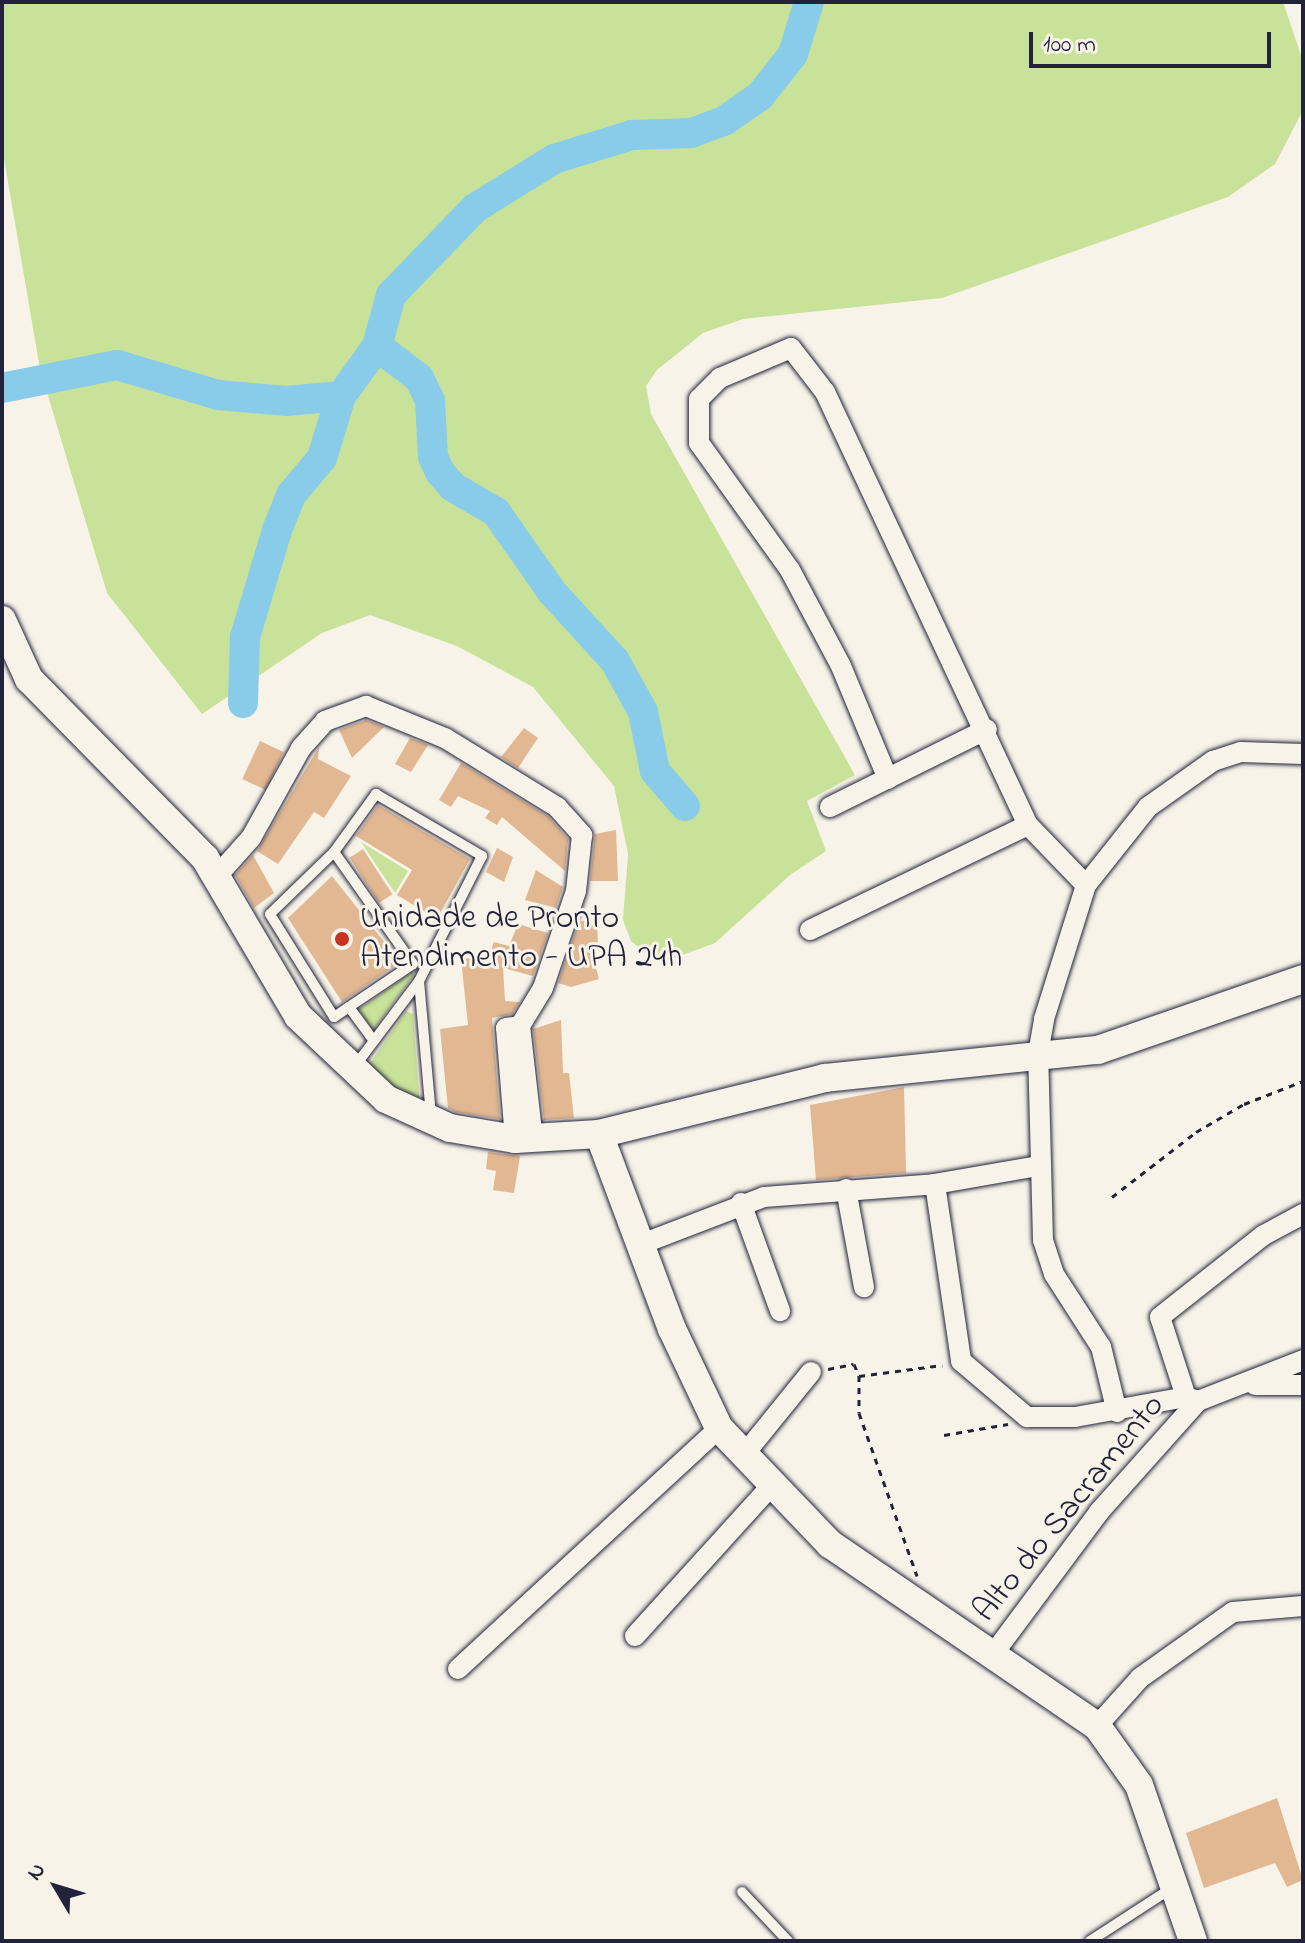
<!DOCTYPE html>
<html>
<head>
<meta charset="utf-8">
<style>
  body { margin:0 }
  #map { position:relative; width:1305px; height:1943px; overflow:hidden; background:#f7f3e8; font-family:"Indie Flower",sans-serif }
  div>[style] { position:absolute }
  [style*='--x'] { left:calc(var(--x)*1px); top:calc(var(--y)*1px); width:calc(var(--w)*1px); rotate:calc(var(--a)*1deg) }
  .green>* { inset:0; background:#c9e299 }
  .river>* { height:30px; margin:-15px; padding:0 15px; transform-origin:15px; border-radius:15px; background:#88cce9 }
  .building>* { inset:0; background:#e2b893; transform-origin:0 0 }
  .path>* { height:3px; margin-top:-1.5px; transform-origin:0; background:repeating-linear-gradient(90deg,#22223b 0 6px,transparent 0 12px) }
  .roads { filter:drop-shadow(0 0 2px #22223b) drop-shadow(0 0 2px #22223b) }
  .lane>* { height:10px; margin:-5px; padding:0 5px; transform-origin:5px; border-radius:5px; background:#f7f3e8 }
  .street>* { height:20px; margin:-10px; padding:0 10px; transform-origin:10px; border-radius:10px; background:#f7f3e8 }
  .secondary>* { height:28px; margin:-14px; padding:0 14px; transform-origin:14px; border-radius:14px; background:#f7f3e8 }
  .dots>* { width:22px; height:22px; translate:-50% -50%; box-sizing:border-box; border:4px solid #f7f3e8; border-radius:50% }
  span { translate:-50% -50%; white-space:nowrap; text-align:center; line-height:1.15; -webkit-text-stroke:6px #f7f3e8; paint-order:stroke }
  .poi-label { font-size:34px; color:#22223b }
  .left { translate:0 -50%; text-align:left }
  .street-label { font-size:34px; color:#22223b }
  .frame { position:absolute; inset:0; border:4px solid #22223b; pointer-events:none }
  .north { position:absolute; left:16px; top:1847px; width:80px; height:80px; -webkit-text-stroke:6px #f7f3e8; paint-order:stroke; rotate:308deg; font-size:22px; font-weight:700; line-height:32px; text-align:center; color:#22223b }
  .north::after { content:''; display:block; margin:auto; width:28px; height:36px; background:#22223b; clip-path:polygon(50% 0,100% 100%,50% 72%,0 100%) }
  .scale { position:absolute; left:1029px; top:32px; width:242px; height:36px; box-sizing:border-box; border:4px solid #22223b; border-top:0; padding-left:10px; font-size:24px; line-height:28px; white-space:nowrap; color:#22223b; -webkit-text-stroke:6px #f7f3e8; paint-order:stroke }
</style>
</head>
<body>
<div id="map">
  <div class="green">
    <div style="clip-path:polygon(3px 2px,1283px 2px,1303px 61px,1303px 110px,1275px 164px,1228px 197px,942px 298px,743px 319px,703px 333px,657px 370px,646px 386px,651px 414px,855px 775px,807px 801px,826px 851px,790px 875px,715px 943px,669px 960px,648px 955px,631px 941px,623px 920px,628px 854px,614px 786px,533px 687px,457px 646px,370px 615px,322px 633px,202px 714px,107px 593px,40px 369px,2px 147px)"></div>
    <div style="clip-path:polygon(361px 842px,408px 871px,395px 893px)"></div>
    <div style="clip-path:polygon(412px 972px,414px 975px,373px 1030px,358px 1010px)"></div>
    <div style="clip-path:polygon(406px 1011px,413px 1014px,420px 1107px,364px 1072px)"></div>
  </div>
  <div class="river">
    <div style="--x:377;--y:346;--w:53;--a:37.3"></div>
    <div style="--x:419;--y:378;--w:25;--a:64"></div>
    <div style="--x:430;--y:401;--w:56;--a:86.9"></div>
    <div style="--x:433;--y:457;--w:17;--a:65"></div>
    <div style="--x:440;--y:472;--w:20;--a:49"></div>
    <div style="--x:453;--y:487;--w:50;--a:30.2"></div>
    <div style="--x:496;--y:512;--w:98;--a:55"></div>
    <div style="--x:552;--y:592;--w:93;--a:47.6"></div>
    <div style="--x:615;--y:661;--w:58;--a:61.2"></div>
    <div style="--x:643;--y:712;--w:60;--a:78.5"></div>
    <div style="--x:655;--y:771;--w:46;--a:49.4"></div>
    <div style="--x:2;--y:388;--w:117;--a:-11.3"></div>
    <div style="--x:117;--y:365;--w:105;--a:16.5"></div>
    <div style="--x:218;--y:395;--w:68;--a:5"></div>
    <div style="--x:286;--y:401;--w:55;--a:-5.2"></div>
    <div style="--x:243;--y:703;--w:66;--a:-88.3"></div>
    <div style="--x:245;--y:637;--w:112;--a:-73.3"></div>
    <div style="--x:277;--y:530;--w:38;--a:-68"></div>
    <div style="--x:291;--y:495;--w:48;--a:-50"></div>
    <div style="--x:322;--y:458;--w:65;--a:-73"></div>
    <div style="--x:341;--y:396;--w:62;--a:-54.2"></div>
    <div style="--x:377;--y:346;--w:53;--a:-74.6"></div>
    <div style="--x:391;--y:295;--w:121;--a:-46"></div>
    <div style="--x:475;--y:208;--w:93;--a:-31.8"></div>
    <div style="--x:554;--y:159;--w:82;--a:-17.1"></div>
    <div style="--x:632;--y:135;--w:59;--a:-1.9"></div>
    <div style="--x:691;--y:133;--w:35;--a:-20"></div>
    <div style="--x:724;--y:121;--w:44;--a:-34.8"></div>
    <div style="--x:760;--y:96;--w:53;--a:-51.8"></div>
    <div style="--x:793;--y:54;--w:54;--a:-72.9"></div>
  </div>
  <div class="building">
    <div style="clip-path:polygon(366px 720px,384px 727px,352px 758px,339px 730px)"></div>
    <div style="clip-path:polygon(524px 728px,538px 738px,518px 768px,501px 757px)"></div>
    <div style="clip-path:polygon(410px 738px,428px 745px,411px 772px,395px 764px)"></div>
    <div style="left:260px;top:741px;width:26px;height:42px;rotate:25deg"></div>
    <div style="clip-path:polygon(319px 747px,318px 759px,351px 776px,324px 818px,314px 812px,278px 864px,257px 851px)"></div>
    <div style="clip-path:polygon(461px 763px,549px 817px,568px 839px,565px 871px,502px 817px,497px 825px,485px 818px,490px 811px,458px 796px,451px 807px,439px 800px)"></div>
    <div style="clip-path:polygon(378px 805px,470px 859px,437px 919px,397px 895px,412px 870px,356px 836px)"></div>
    <div style="clip-path:polygon(616px 830px,618px 881px,590px 881px,595px 834px)"></div>
    <div style="clip-path:polygon(497px 848px,513px 857px,504px 882px,486px 872px)"></div>
    <div style="left:363px;top:849px;width:54px;height:16px;rotate:57deg"></div>
    <div style="clip-path:polygon(253px 855px,274px 893px,254px 908px,235px 875px)"></div>
    <div style="clip-path:polygon(536px 870px,563px 887px,556px 908px,525px 900px)"></div>
    <div style="clip-path:polygon(332px 876px,400px 962px,342px 1002px,288px 918px)"></div>
    <div style="clip-path:polygon(597px 918px,598px 944px,590px 946px,599px 979px,571px 987px,558px 983px,579px 922px)"></div>
    <div style="clip-path:polygon(518px 924px,548px 933px,533px 976px,503px 968px,505px 1001px,520px 1002px,512px 1014px,492px 1018px,500px 1119px,455px 1112px,448px 1108px,440px 1029px,468px 1025px,461px 959px,489px 956px,494px 942px,509px 946px)"></div>
    <div style="clip-path:polygon(561px 1020px,563px 1073px,569px 1073px,574px 1118px,544px 1120px,533px 1029px)"></div>
    <div style="clip-path:polygon(904px 1087px,906px 1173px,816px 1180px,810px 1105px)"></div>
    <div style="clip-path:polygon(488px 1152px,520px 1156px,514px 1193px,493px 1190px,496px 1171px,486px 1169px)"></div>
    <div style="clip-path:polygon(1277px 1798px,1303px 1880px,1287px 1887px,1275px 1863px,1204px 1888px,1186px 1833px)"></div>
  </div>
  <div class="path">
    <div style="--x:1112;--y:1197;--w:106;--a:-37.7"></div>
    <div style="--x:1196;--y:1132;--w:56;--a:-30.3"></div>
    <div style="--x:1244;--y:1104;--w:63;--a:-21.3"></div>
    <div style="--x:828;--y:1369;--w:26;--a:-11"></div>
    <div style="--x:854;--y:1364;--w:13;--a:67"></div>
    <div style="--x:859;--y:1376;--w:37;--a:90"></div>
    <div style="--x:859;--y:1413;--w:173;--a:70.4"></div>
    <div style="--x:859;--y:1376;--w:84;--a:-7.5"></div>
    <div style="--x:944;--y:1435;--w:65;--a:-9.8"></div>
  </div>
  <div class="roads">
    <div class="lane">
      <div style="--x:334;--y:852;--w:72;--a:-54.1"></div>
      <div style="--x:376;--y:794;--w:123;--a:30.3"></div>
      <div style="--x:482;--y:856;--w:140;--a:116.7"></div>
      <div style="--x:419;--y:981;--w:106;--a:127"></div>
      <div style="--x:419;--y:981;--w:135;--a:84.9"></div>
      <div style="--x:349;--y:1007;--w:18;--a:146"></div>
      <div style="--x:334;--y:1017;--w:121;--a:-121.9"></div>
      <div style="--x:270;--y:914;--w:89;--a:-44.1"></div>
      <div style="--x:334;--y:852;--w:137;--a:54.8"></div>
      <div style="--x:413;--y:964;--w:77;--a:146.1"></div>
      <div style="--x:349;--y:1007;--w:42;--a:53.7"></div>
      <div style="--x:742;--y:1892;--w:67;--a:46.8"></div>
      <div style="--x:1090;--y:1941;--w:98;--a:-32.9"></div>
    </div>
    <div class="street">
      <div style="--x:888;--y:779;--w:122;--a:-112.6"></div>
      <div style="--x:841;--y:666;--w:109;--a:-118"></div>
      <div style="--x:790;--y:570;--w:156;--a:-125.6"></div>
      <div style="--x:699;--y:443;--w:44;--a:-90"></div>
      <div style="--x:699;--y:399;--w:30;--a:-45"></div>
      <div style="--x:720;--y:378;--w:77;--a:-22.9"></div>
      <div style="--x:791;--y:348;--w:56;--a:52.3"></div>
      <div style="--x:825;--y:392;--w:478;--a:64.9"></div>
      <div style="--x:1028;--y:825;--w:83;--a:46"></div>
      <div style="--x:830;--y:807;--w:175;--a:-26.4"></div>
      <div style="--x:216;--y:877;--w:52;--a:-48.1"></div>
      <div style="--x:251;--y:838;--w:103;--a:-60.9"></div>
      <div style="--x:301;--y:748;--w:36;--a:-48"></div>
      <div style="--x:325;--y:721;--w:44;--a:-20.1"></div>
      <div style="--x:366;--y:706;--w:85;--a:22.1"></div>
      <div style="--x:445;--y:738;--w:132;--a:31.6"></div>
      <div style="--x:557;--y:807;--w:38;--a:48"></div>
      <div style="--x:582;--y:835;--w:56;--a:96.1"></div>
      <div style="--x:576;--y:891;--w:102;--a:108.8"></div>
      <div style="--x:543;--y:988;--w:44;--a:121.2"></div>
      <div style="--x:810;--y:930;--w:242;--a:-25.7"></div>
      <div style="--x:520;--y:1026;--w:115;--a:83.5"></div>
      <div style="--x:515;--y:1139;--w:111;--a:-94.6"></div>
      <div style="--x:506;--y:1028;--w:14;--a:-8"></div>
      <div style="--x:935;--y:1184;--w:179;--a:81.6"></div>
      <div style="--x:961;--y:1361;--w:87;--a:40.3"></div>
      <div style="--x:1027;--y:1417;--w:48;--a:0"></div>
      <div style="--x:1075;--y:1417;--w:113;--a:-10.2"></div>
      <div style="--x:1186;--y:1397;--w:13;--a:18"></div>
      <div style="--x:1198;--y:1401;--w:113;--a:-21.3"></div>
      <div style="--x:846;--y:1189;--w:100;--a:79.6"></div>
      <div style="--x:741;--y:1203;--w:115;--a:70.1"></div>
      <div style="--x:639;--y:1245;--w:134;--a:-21"></div>
      <div style="--x:764;--y:1197;--w:171;--a:-4.3"></div>
      <div style="--x:935;--y:1184;--w:105;--a:-9.9"></div>
      <div style="--x:1255;--y:1385;--w:48;--a:0"></div>
      <div style="--x:1186;--y:1397;--w:84;--a:-108"></div>
      <div style="--x:1160;--y:1317;--w:132;--a:-38.3"></div>
      <div style="--x:1264;--y:1235;--w:44;--a:-28.3"></div>
      <div style="--x:1117;--y:1412;--w:67;--a:-103.8"></div>
      <div style="--x:1101;--y:1347;--w:87;--a:-122.8"></div>
      <div style="--x:1054;--y:1274;--w:36;--a:-108"></div>
      <div style="--x:1043;--y:1240;--w:186;--a:-91.5"></div>
      <div style="--x:1038;--y:1054;--w:36;--a:-80"></div>
      <div style="--x:1044;--y:1019;--w:140;--a:-72.6"></div>
      <div style="--x:1086;--y:885;--w:100;--a:-51.5"></div>
      <div style="--x:1148;--y:807;--w:80;--a:-35.3"></div>
      <div style="--x:1213;--y:761;--w:29;--a:-18"></div>
      <div style="--x:1241;--y:752;--w:62;--a:1.8"></div>
      <div style="--x:743;--y:1456;--w:108;--a:-51"></div>
      <div style="--x:635;--y:1636;--w:202;--a:-47.8"></div>
      <div style="--x:991;--y:1657;--w:181;--a:-53.3"></div>
      <div style="--x:1099;--y:1512;--w:149;--a:-48.3"></div>
      <div style="--x:458;--y:1669;--w:355;--a:-42.7"></div>
      <div style="--x:1097;--y:1726;--w:64;--a:-48.1"></div>
      <div style="--x:1140;--y:1678;--w:114;--a:-35.4"></div>
      <div style="--x:1233;--y:1612;--w:70;--a:-4.9"></div>
    </div>
    <div class="secondary">
      <div style="--x:2;--y:620;--w:65;--a:65.4"></div>
      <div style="--x:29;--y:679;--w:251;--a:45.5"></div>
      <div style="--x:205;--y:858;--w:183;--a:59.5"></div>
      <div style="--x:298;--y:1016;--w:121;--a:43.3"></div>
      <div style="--x:386;--y:1099;--w:70;--a:24.4"></div>
      <div style="--x:450;--y:1128;--w:66;--a:9.6"></div>
      <div style="--x:515;--y:1139;--w:84;--a:-3.4"></div>
      <div style="--x:599;--y:1134;--w:233;--a:-13.9"></div>
      <div style="--x:825;--y:1078;--w:274;--a:-5.9"></div>
      <div style="--x:1098;--y:1050;--w:217;--a:-19.1"></div>
      <div style="--x:599;--y:1134;--w:208;--a:69.5"></div>
      <div style="--x:672;--y:1329;--w:110;--a:64.6"></div>
      <div style="--x:719;--y:1428;--w:161;--a:46.3"></div>
      <div style="--x:830;--y:1544;--w:323;--a:34.3"></div>
      <div style="--x:1097;--y:1726;--w:72;--a:54.6"></div>
      <div style="--x:1139;--y:1785;--w:165;--a:70.9"></div>
    </div>
  </div>
  <div class="dots">
    <div style="left:342px;top:939px;background:#c8321e"></div>
  </div>
  <div class="poi-label">
    <span class="left" style="left:360px;top:939px">Unidade de Pronto<br>Atendimento - UPA 24h</span>
  </div>
  <div class="street-label">
    <span style="left:1070px;top:1509px;rotate:-51deg">Alto do Sacramento</span>
  </div>
  <div class="frame"></div>
  <div class="north">N</div>
  <div class="scale">100 m</div>
</div>
</body>
</html>
